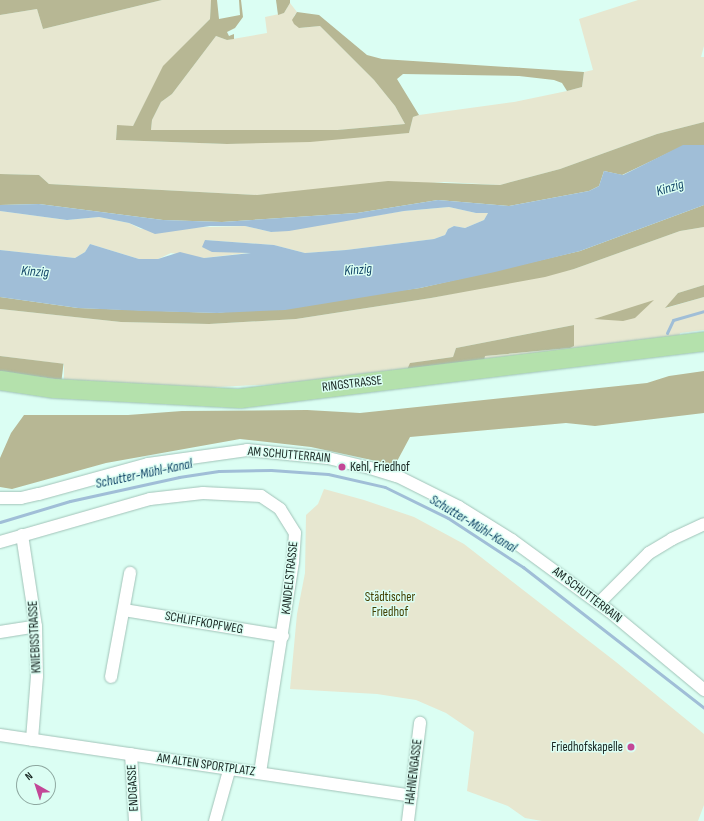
<!DOCTYPE html>
<html>
<head>
<meta charset="utf-8">
<style>
  body { margin:0 }
  #map { position:relative; width:704px; height:821px; overflow:hidden; background:#dbfef3; font-family:"Sofia Sans Condensed",sans-serif }
  div>[style] { position:absolute }
  [style*='--x'] { left:calc(var(--x)*1px); top:calc(var(--y)*1px); width:calc(var(--w)*1px); rotate:calc(var(--a)*1deg) }
  .green>* { inset:0; background:#e7e7d0 }
  .forest>* { inset:0; background:#b7b794; transform-origin:0 0 }
  .water>* { inset:0; background:#a0bed7 }
  .stream>* { height:3px; margin:-1.5px; padding:0 1.5px; transform-origin:1.5px; border-radius:1.5px; background:#a0bed7 }
  .roads { filter:drop-shadow(0 0 1px #a1c3b8) drop-shadow(0 0 1px #a1c3b8) }
  .minor>* { height:12px; margin:-6px; padding:0 6px; transform-origin:6px; border-radius:6px; background:#fff }
  .primary>* { height:19px; margin:-9.5px; padding:0 9.5px; transform-origin:9.5px; border-radius:9.5px; background:#b4e1ac }
  .dots>* { width:11px; height:11px; translate:-50% -50%; box-sizing:border-box; border:2px solid #dbfef3; border-radius:50% }
  span { translate:-50% -50%; white-space:nowrap; text-align:center; line-height:1.15; -webkit-text-stroke:3px #dbfef3; paint-order:stroke }
  .street-label { font-size:13px; color:#182521 }
  .poi-label { font-size:13px; color:#182521 }
  .left { translate:0 -50%; text-align:left }
  .right { translate:-100% -50%; text-align:right }
  .park-label { font-size:13px; color:#423f00 }
  .water-label { font-size:14px; color:#134668; font-style:italic }
  .north { position:absolute; left:16px; top:765px; width:40px; height:40px; box-sizing:border-box; background:#dbfef3; border:1px solid #8da79f; border-radius:50%; rotate:321deg; font-size:11px; font-weight:700; line-height:16px; text-align:center; color:#182521 }
  .north::after { content:''; display:block; margin:auto; width:14px; height:18px; background:#c34797; clip-path:polygon(50% 0,100% 100%,50% 72%,0 100%) }
</style>
</head>
<body>
<div id="map">
  <div class="green">
    <div style="clip-path:polygon(162px 0,211px 0,210px 19px,164px 66px,133px 126px,117px 126px,116px 140px,227px 144px,409px 133px,413px 117px,419px 115px,514px 102px,567px 91px,582px 87px,584px 72px,593px 70px,579px 19px,638px 0,704px 0,704px 46px,701px 57px,704px 57px,704px 122px,657px 134px,560px 169px,500px 185px,445px 182px,257px 195px,49px 184px,39px 175px,0 174px,0 15px,37px 9px,43px 29px)"></div>
    <div style="clip-path:polygon(290px 3px,297px 12px,294px 16px,300px 28px,320px 26px,374px 80px,395px 106px,405px 124px,337px 130px,151px 130px,152px 120px,161px 102px,172px 94px,216px 36px,227px 40px,267px 33px,265px 17px,284px 13px)"></div>
    <div style="clip-path:polygon(449px 207px,476px 213px,488px 213px,484px 220px,465px 228px,454px 226px,448px 229px,445px 235px,434px 239px,346px 250px,305px 253px,274px 245px,205px 240px,256px 252px,204px 258px,171px 253px,158px 259px,139px 259px,90px 244px,85px 252px,75px 258px,0 250px,0 211px,67px 220px,99px 217px,129px 223px,141px 229px,245px 226px,271px 232px,404px 211px)"></div>
    <div style="clip-path:polygon(704px 227px,704px 285px,678px 293px,666px 308px,704px 297px,704px 330px,680px 333px,679px 339px,484px 362px,485px 356px,570px 348px,574px 325px,456px 348px,453px 357px,411px 363px,406px 372px,318px 382px,198px 388px,64px 381px,64px 364px,0 356px,0 309px,121px 322px,209px 324px,296px 319px,431px 298px,574px 269px,680px 231px)"></div>
    <div style="clip-path:polygon(324px 489px,364px 500px,414px 517px,464px 544px,616px 662px,704px 734px,704px 805px,698px 821px,542px 821px,525px 818px,508px 806px,467px 791px,474px 732px,446px 713px,416px 700px,377px 694px,290px 689px,297px 614px,305px 573px,306px 515px,318px 504px)"></div>
  </div>
  <div class="forest">
    <div style="clip-path:polygon(0 0,162px 0,43px 29px,37px 9px,0 15px)"></div>
    <div style="clip-path:polygon(211px 0,217px 0,219px 19px,240px 15px,239px 0,241px 0,243px 17px,235px 28px,227px 32px,229px 36px,234px 34px,234px 39px,227px 40px,216px 36px,172px 94px,161px 102px,152px 120px,151px 130px,337px 130px,405px 124px,395px 106px,374px 80px,320px 26px,299px 28px,294px 24px,292px 20px,297px 12px,319px 15px,367px 55px,382px 59px,584px 72px,582px 87px,567px 91px,562px 83px,554px 80px,519px 76px,403px 74px,397px 79px,419px 115px,413px 117px,409px 133px,310px 142px,227px 144px,116px 140px,117px 125px,133px 126px,163px 66px,210px 19px)"></div>
    <div style="clip-path:polygon(276px 0,290px 0,290px 3px,284px 13px,278px 15px)"></div>
    <div style="clip-path:polygon(704px 122px,704px 145px,683px 146px,622px 175px,604px 171px,599px 186px,589px 191px,509px 206px,438px 200px,357px 213px,222px 222px,163px 220px,39px 204px,0 205px,0 174px,39px 175px,49px 184px,257px 195px,388px 181px,500px 185px,560px 169px,657px 134px)"></div>
    <div style="clip-path:polygon(704px 205px,704px 227px,680px 231px,574px 269px,545px 277px,431px 298px,296px 319px,209px 324px,121px 322px,0 309px,0 297px,78px 308px,217px 313px,420px 288px,580px 251px)"></div>
    <div style="clip-path:polygon(704px 285px,704px 297px,665px 308px,678px 293px)"></div>
    <div style="clip-path:polygon(654px 300px,635px 318px,623px 321px,594px 319px)"></div>
    <div style="clip-path:polygon(574px 325px,574px 346px,570px 348px,485px 356px,484px 362px,406px 372px,410px 363px,453px 357px,456px 348px)"></div>
    <div style="left:0;top:356px;width:64px;height:16px;rotate:7deg"></div>
    <div style="clip-path:polygon(704px 371px,704px 413px,595px 426px,566px 423px,410px 437px,395px 465px,311px 447px,240px 439px,106px 463px,12px 489px,0 487px,0 458px,11px 433px,24px 415px,128px 415px,182px 411px,307px 410px,360px 413px,647px 383px,669px 376px)"></div>
  </div>
  <div class="water">
    <div style="clip-path:polygon(683px 145px,704px 145px,704px 205px,580px 251px,495px 272px,420px 288px,285px 310px,217px 313px,144px 311px,78px 308px,0 297px,0 250px,75px 258px,85px 252px,90px 244px,139px 259px,158px 259px,180px 252px,204px 258px,251px 253px,212px 252px,202px 247px,205px 240px,274px 245px,305px 253px,346px 250px,434px 239px,445px 235px,448px 229px,454px 226px,465px 228px,484px 220px,488px 213px,476px 213px,449px 207px,404px 211px,289px 231px,271px 232px,245px 226px,210px 226px,155px 234px,129px 223px,99px 217px,67px 220px,0 211px,0 205px,39px 204px,163px 220px,222px 222px,357px 213px,438px 200px,509px 206px,589px 191px,599px 186px,604px 171px,623px 175px)"></div>
  </div>
  <div class="stream">
    <div style="--x:667;--y:333;--w:14;--a:-65"></div>
    <div style="--x:673;--y:320;--w:32;--a:-16"></div>
    <div style="--x:0;--y:522;--w:73;--a:-16.7"></div>
    <div style="--x:70;--y:501;--w:112;--a:-12.4"></div>
    <div style="--x:179;--y:477;--w:40;--a:-8.5"></div>
    <div style="--x:219;--y:471;--w:52;--a:-1.1"></div>
    <div style="--x:271;--y:470;--w:57;--a:4"></div>
    <div style="--x:328;--y:474;--w:58;--a:12.8"></div>
    <div style="--x:385;--y:487;--w:70;--a:26.2"></div>
    <div style="--x:448;--y:518;--w:90;--a:33.2"></div>
    <div style="--x:523;--y:567;--w:229;--a:37.9"></div>
  </div>
  <div class="roads">
    <div class="minor">
      <div style="--x:0;--y:498;--w:21;--a:0"></div>
      <div style="--x:21;--y:498;--w:18;--a:-13"></div>
      <div style="--x:39;--y:494;--w:113;--a:-15.4"></div>
      <div style="--x:148;--y:464;--w:100;--a:-8"></div>
      <div style="--x:247;--y:450;--w:81;--a:5.6"></div>
      <div style="--x:328;--y:458;--w:43;--a:13.4"></div>
      <div style="--x:370;--y:468;--w:28;--a:17"></div>
      <div style="--x:397;--y:476;--w:69;--a:26.6"></div>
      <div style="--x:459;--y:507;--w:62;--a:31.9"></div>
      <div style="--x:512;--y:540;--w:120;--a:36.2"></div>
      <div style="--x:609;--y:611;--w:124;--a:39.7"></div>
      <div style="--x:22;--y:535;--w:92;--a:81.3"></div>
      <div style="--x:36;--y:626;--w:50;--a:88.9"></div>
      <div style="--x:37;--y:676;--w:64;--a:94.5"></div>
      <div style="--x:0;--y:542;--w:156;--a:-16"></div>
      <div style="--x:150;--y:499;--w:53;--a:-6.5"></div>
      <div style="--x:203;--y:493;--w:58;--a:3"></div>
      <div style="--x:261;--y:496;--w:23;--a:34"></div>
      <div style="--x:280;--y:509;--w:28;--a:58"></div>
      <div style="--x:295;--y:533;--w:29;--a:94"></div>
      <div style="--x:293;--y:562;--w:213;--a:98.9"></div>
      <div style="--x:599;--y:603;--w:71;--a:-45"></div>
      <div style="--x:649;--y:553;--w:27;--a:-31"></div>
      <div style="--x:672;--y:539;--w:35;--a:-25"></div>
      <div style="--x:124;--y:610;--w:161;--a:9.3"></div>
      <div style="--x:0;--y:632;--w:36;--a:-9"></div>
      <div style="--x:111;--y:677;--w:106;--a:-79.6"></div>
      <div style="--x:0;--y:735;--w:416;--a:8.4"></div>
      <div style="--x:131;--y:754;--w:67;--a:86.6"></div>
      <div style="--x:215;--y:821;--w:52;--a:-74.4"></div>
      <div style="--x:408;--y:821;--w:99;--a:-83"></div>
    </div>
    <div class="primary">
      <div style="--x:0;--y:380;--w:54;--a:8.6"></div>
      <div style="--x:53;--y:388;--w:187;--a:3.1"></div>
      <div style="--x:240;--y:398;--w:467;--a:-7"></div>
    </div>
  </div>
  <div class="dots">
    <div style="left:342px;top:467px;background:#c34797"></div>
    <div style="left:631px;top:747px;background:#c34797"></div>
  </div>
  <div class="street-label">
    <span style="left:352px;top:384px;rotate:-7deg">RINGSTRASSE</span>
    <span style="left:289px;top:455px;rotate:5deg">AM SCHUTTERRAIN</span>
    <span style="left:290px;top:578px;rotate:-84deg">KANDELSTRASSE</span>
    <span style="left:587px;top:595px;rotate:37deg">AM SCHUTTERRAIN</span>
    <span style="left:204px;top:623px;rotate:10deg">SCHLIFFKOPFWEG</span>
    <span style="left:35px;top:637px;rotate:-93deg">KNIEBISSTRASSE</span>
    <span style="left:206px;top:765px;rotate:8deg">AM ALTEN SPORTPLATZ</span>
    <span style="left:414px;top:772px;rotate:-83deg">HAHNENGASSE</span>
    <span style="left:133px;top:788px;rotate:-93deg">ENDGASSE</span>
  </div>
  <div class="poi-label">
    <span class="left" style="left:350px;top:467px">Kehl, Friedhof</span>
    <span class="right" style="left:623px;top:747px">Friedhofskapelle</span>
  </div>
  <div class="park-label">
    <span style="left:390px;top:605px">Städtischer<br>Friedhof</span>
  </div>
  <div class="water-label">
    <span style="left:670px;top:188px;rotate:-17deg">Kinzig</span>
    <span style="left:358px;top:270px;rotate:-4deg">Kinzig</span>
    <span style="left:35px;top:272px;rotate:4deg">Kinzig</span>
    <span style="left:144px;top:474px;rotate:-12deg">Schutter-Mühl-Kanal</span>
    <span style="left:473px;top:524px;rotate:31deg">Schutter-Mühl-Kanal</span>
  </div>
  <div class="north">N</div>
</div>
</body>
</html>
